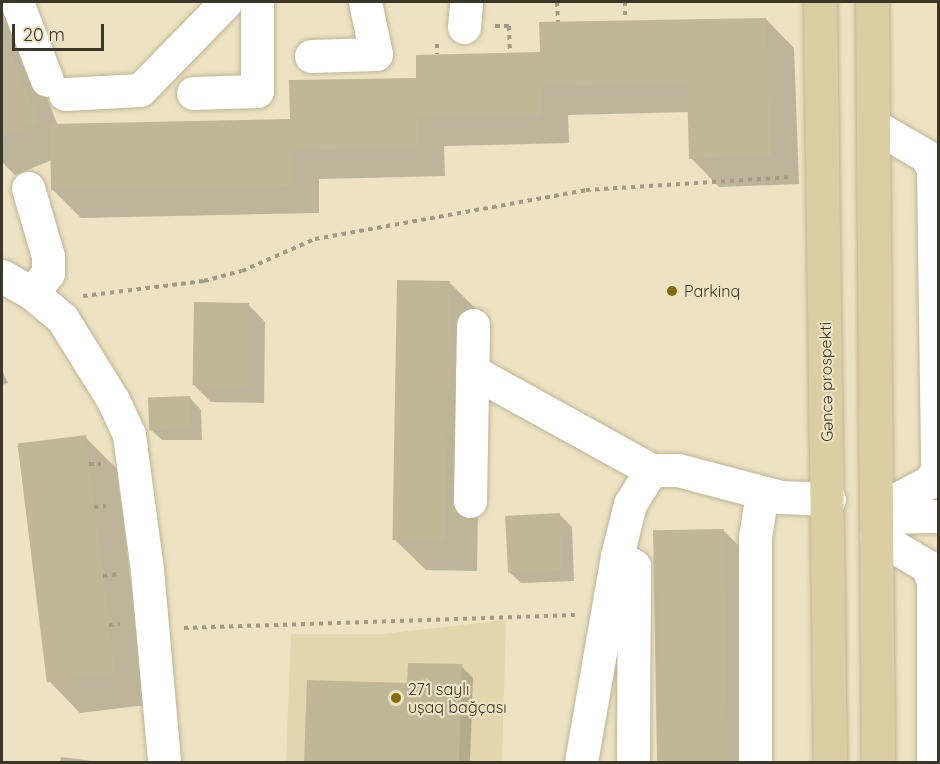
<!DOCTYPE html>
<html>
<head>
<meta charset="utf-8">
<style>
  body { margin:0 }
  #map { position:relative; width:940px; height:764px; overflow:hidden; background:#ede3c2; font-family:Quicksand,sans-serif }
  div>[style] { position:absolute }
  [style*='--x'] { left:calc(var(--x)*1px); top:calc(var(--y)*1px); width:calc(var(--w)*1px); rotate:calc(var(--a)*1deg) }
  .built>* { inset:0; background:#e2d6ae }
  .shadow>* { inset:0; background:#0003 }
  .building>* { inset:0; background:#c0b797; transform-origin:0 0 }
  .path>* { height:4px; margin-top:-2px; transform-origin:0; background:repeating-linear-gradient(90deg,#a29a82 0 4.5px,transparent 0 9px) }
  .roads { filter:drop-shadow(0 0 2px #beb495) drop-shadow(0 0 2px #beb495) }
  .minor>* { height:33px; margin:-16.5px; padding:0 16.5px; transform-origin:16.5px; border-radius:16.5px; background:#fff }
  .major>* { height:33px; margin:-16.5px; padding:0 16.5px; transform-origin:16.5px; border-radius:16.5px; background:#dbcea2 }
  .dots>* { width:16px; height:16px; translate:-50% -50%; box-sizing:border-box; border:3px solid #ede3c2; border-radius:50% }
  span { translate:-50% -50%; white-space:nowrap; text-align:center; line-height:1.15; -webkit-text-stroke:4.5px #ede3c2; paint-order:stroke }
  .poi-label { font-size:16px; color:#3a3629 }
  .left { translate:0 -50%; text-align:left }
  .street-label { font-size:16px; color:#3a3629 }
  .frame { position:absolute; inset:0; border:3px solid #3a3629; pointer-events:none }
  .scale { position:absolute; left:12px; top:24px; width:92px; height:27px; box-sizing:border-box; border:3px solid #3a3629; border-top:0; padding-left:8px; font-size:18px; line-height:21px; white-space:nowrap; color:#3a3629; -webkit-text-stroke:4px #ede3c2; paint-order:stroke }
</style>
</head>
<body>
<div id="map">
  <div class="built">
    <div style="clip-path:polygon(506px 620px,502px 762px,286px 762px,291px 634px,382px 634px)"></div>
  </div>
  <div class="shadow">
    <div style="clip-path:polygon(2px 2px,9px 2px,58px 126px,292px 121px,417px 80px,541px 54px,766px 19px,794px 48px,799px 184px,719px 187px,691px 158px,689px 112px,568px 115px,569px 143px,444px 146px,445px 176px,319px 179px,319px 213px,81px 218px,53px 190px,52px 160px,15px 175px,2px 162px)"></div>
    <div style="clip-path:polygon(449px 282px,481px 314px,477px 571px,426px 570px,394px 539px)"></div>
    <div style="clip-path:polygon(248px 304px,265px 322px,264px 403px,211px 402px,194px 385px)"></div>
    <div style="clip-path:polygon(2px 370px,8px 383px,2px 385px)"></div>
    <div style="clip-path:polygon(190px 398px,201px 410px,202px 440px,162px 440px,150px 429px)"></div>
    <div style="clip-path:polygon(85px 437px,117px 469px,146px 705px,80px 713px,49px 681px)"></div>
    <div style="clip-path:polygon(560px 515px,572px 527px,574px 581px,521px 583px,509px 572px)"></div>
    <div style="clip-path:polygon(723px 530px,755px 562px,758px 762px,658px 762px,654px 531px)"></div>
    <div style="clip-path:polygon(461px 666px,473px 678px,470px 762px,306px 762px,308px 681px,409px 685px)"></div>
    <div style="clip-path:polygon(61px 757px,101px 762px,60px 762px)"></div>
  </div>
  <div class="building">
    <div style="clip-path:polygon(766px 18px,771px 156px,689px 159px,687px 84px,541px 87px,541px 115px,417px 118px,417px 148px,291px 151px,292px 186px,51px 190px,50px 124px,290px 119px,289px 80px,416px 78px,416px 55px,540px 52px,539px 22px)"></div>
    <div style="clip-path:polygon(2px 32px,39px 122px,2px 137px)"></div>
    <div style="left:397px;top:280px;width:53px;height:260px;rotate:1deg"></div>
    <div style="left:194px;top:302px;width:55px;height:83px;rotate:1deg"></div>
    <div style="left:190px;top:396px;width:33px;height:42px;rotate:88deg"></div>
    <div style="left:86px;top:435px;width:241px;height:69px;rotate:83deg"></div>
    <div style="left:560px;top:513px;width:57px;height:55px;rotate:87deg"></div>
    <div style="left:724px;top:529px;width:233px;height:71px;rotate:89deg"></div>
    <div style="clip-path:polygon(408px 663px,462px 664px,459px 762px,304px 762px,307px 680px,407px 683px)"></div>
  </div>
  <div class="path">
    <div style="--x:557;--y:2;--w:20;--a:87"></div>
    <div style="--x:625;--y:2;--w:18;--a:90"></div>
    <div style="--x:495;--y:26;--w:14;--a:0"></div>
    <div style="--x:509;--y:26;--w:27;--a:88"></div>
    <div style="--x:437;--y:44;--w:10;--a:90"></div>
    <div style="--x:83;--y:296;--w:122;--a:-7.1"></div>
    <div style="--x:204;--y:281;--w:39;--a:-15"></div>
    <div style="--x:242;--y:271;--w:80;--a:-23.7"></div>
    <div style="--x:315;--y:239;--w:275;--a:-10.2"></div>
    <div style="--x:586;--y:190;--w:205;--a:-3.6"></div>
    <div style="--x:89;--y:464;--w:12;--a:0"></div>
    <div style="--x:94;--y:507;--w:12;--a:-5"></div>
    <div style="--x:103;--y:576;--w:14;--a:-8"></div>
    <div style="--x:109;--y:625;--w:11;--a:-5"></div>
    <div style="--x:184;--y:628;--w:391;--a:-1.9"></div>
  </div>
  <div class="roads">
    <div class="minor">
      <div style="--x:18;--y:5;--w:80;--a:68.9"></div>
      <div style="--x:464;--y:27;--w:25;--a:-85"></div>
      <div style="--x:311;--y:56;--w:65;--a:-1.8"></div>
      <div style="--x:376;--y:54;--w:53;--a:-101.9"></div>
      <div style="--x:193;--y:93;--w:64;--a:-1.8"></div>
      <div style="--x:257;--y:91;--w:89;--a:-90"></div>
      <div style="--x:65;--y:94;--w:75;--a:-3.1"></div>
      <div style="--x:140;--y:90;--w:123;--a:-45.7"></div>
      <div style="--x:873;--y:125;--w:61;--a:30.3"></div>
      <div style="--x:926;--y:156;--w:15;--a:62"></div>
      <div style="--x:933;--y:169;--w:302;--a:89.2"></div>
      <div style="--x:937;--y:471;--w:14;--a:126"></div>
      <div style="--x:929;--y:482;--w:60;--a:152.2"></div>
      <div style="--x:28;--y:188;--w:71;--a:73.6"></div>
      <div style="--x:48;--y:256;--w:17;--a:90"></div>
      <div style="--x:48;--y:273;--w:26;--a:129"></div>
      <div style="--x:2;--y:276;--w:34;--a:30"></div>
      <div style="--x:32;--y:293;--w:39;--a:40"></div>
      <div style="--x:62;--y:318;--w:97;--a:58.1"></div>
      <div style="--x:113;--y:400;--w:38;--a:65"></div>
      <div style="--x:129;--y:435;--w:136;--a:82.4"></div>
      <div style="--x:147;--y:570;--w:193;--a:84.9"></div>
      <div style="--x:472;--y:371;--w:205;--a:28.9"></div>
      <div style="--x:470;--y:501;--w:176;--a:-89"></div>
      <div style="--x:876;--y:517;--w:62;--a:-0.9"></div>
      <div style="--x:876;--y:536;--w:59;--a:30.5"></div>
      <div style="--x:927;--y:566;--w:16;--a:68"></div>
      <div style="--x:933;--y:581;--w:181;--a:90"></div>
      <div style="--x:617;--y:556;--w:20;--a:30"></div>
      <div style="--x:634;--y:566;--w:196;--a:90.3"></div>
      <div style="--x:581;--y:762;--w:209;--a:-80.1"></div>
      <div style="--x:617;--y:556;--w:54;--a:-76"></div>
      <div style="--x:630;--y:504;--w:40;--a:-58"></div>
      <div style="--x:651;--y:470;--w:27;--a:0"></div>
      <div style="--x:678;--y:470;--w:106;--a:14.8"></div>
      <div style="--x:780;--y:497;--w:49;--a:2.3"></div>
      <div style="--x:755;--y:762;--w:225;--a:-90"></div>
      <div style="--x:755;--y:537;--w:45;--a:-81"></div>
    </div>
    <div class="major">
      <div style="--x:820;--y:2;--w:760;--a:89.25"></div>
      <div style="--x:872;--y:2;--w:760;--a:89.55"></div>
    </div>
  </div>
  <div class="dots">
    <div style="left:672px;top:291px;background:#836c07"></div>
    <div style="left:396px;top:698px;background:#836c07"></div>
  </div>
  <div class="poi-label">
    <span class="left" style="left:684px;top:291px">Parkinq</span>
    <span class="left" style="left:408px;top:698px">271 saylı<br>uşaq bağçası</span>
  </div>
  <div class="street-label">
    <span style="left:826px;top:382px;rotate:-91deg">Gəncə prospekti</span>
  </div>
  <div class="frame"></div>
  <div class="scale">20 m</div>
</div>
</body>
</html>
